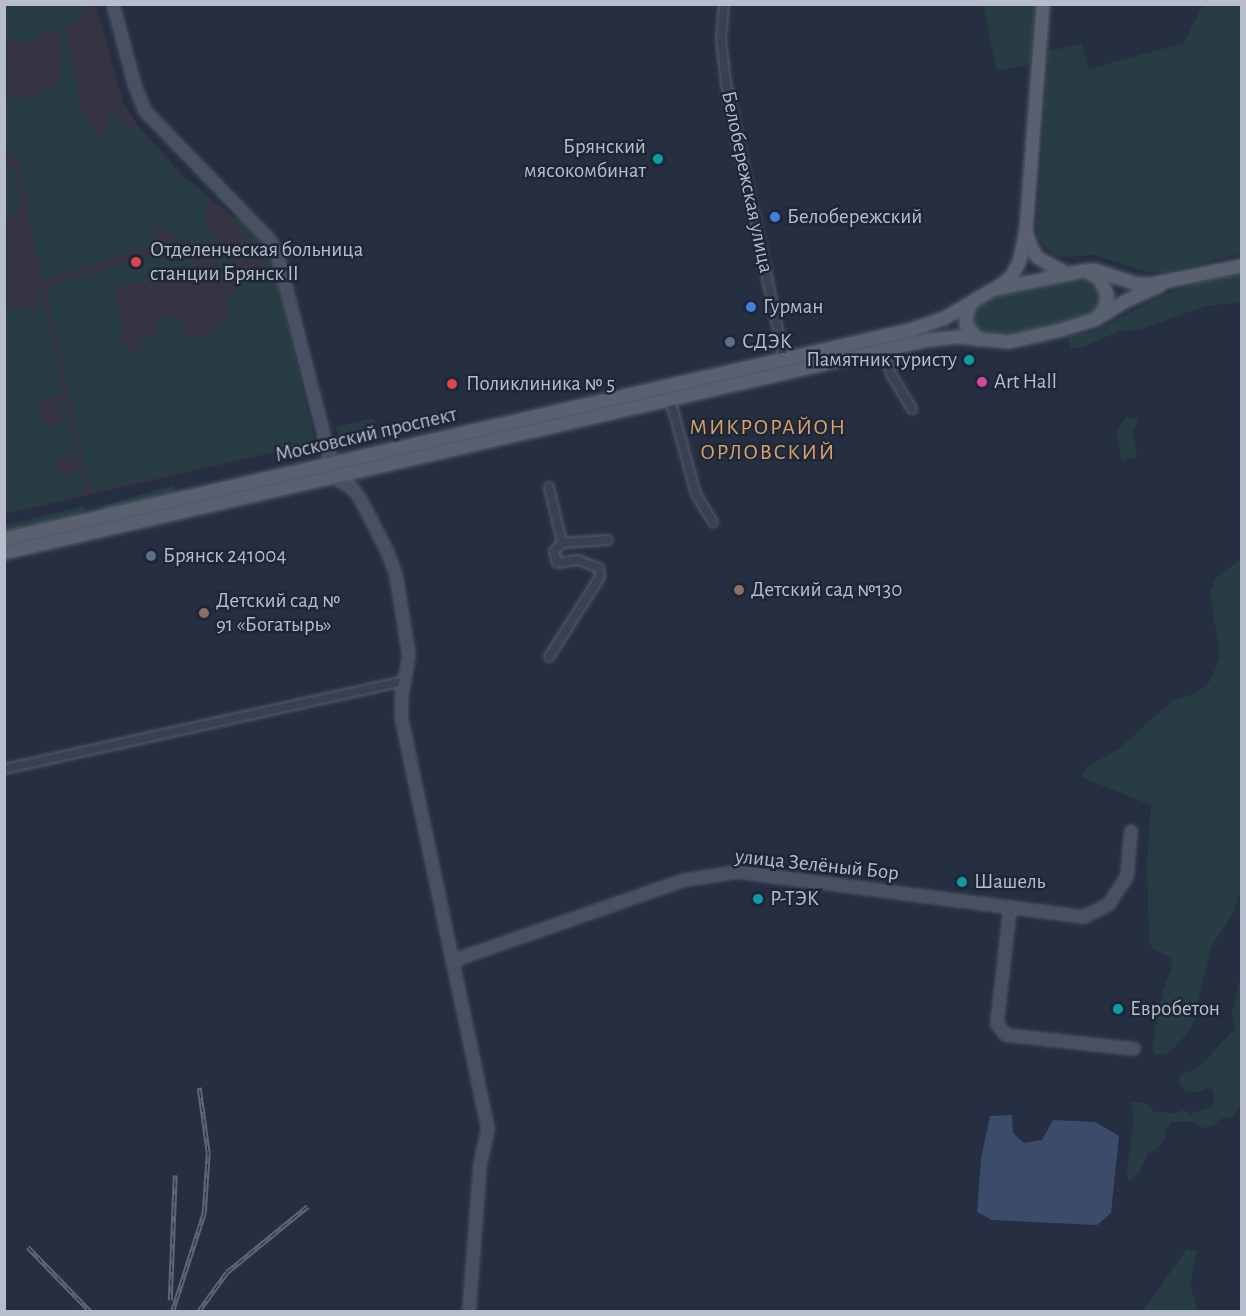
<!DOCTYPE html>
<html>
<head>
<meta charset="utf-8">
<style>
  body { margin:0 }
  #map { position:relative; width:1246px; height:1316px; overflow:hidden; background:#262f42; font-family:"Alegreya Sans",sans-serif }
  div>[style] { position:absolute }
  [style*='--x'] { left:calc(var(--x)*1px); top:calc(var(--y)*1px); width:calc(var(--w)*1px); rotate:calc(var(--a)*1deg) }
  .medical>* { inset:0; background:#363342 }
  .green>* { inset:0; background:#283d43; transform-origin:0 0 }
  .water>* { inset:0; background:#3c4b6a }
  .roads { filter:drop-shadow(0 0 2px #555d6c) drop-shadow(0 0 2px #555d6c) }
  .street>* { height:8px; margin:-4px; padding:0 4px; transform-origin:4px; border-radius:4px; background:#3a4251 }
  .secondary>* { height:10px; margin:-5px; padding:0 5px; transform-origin:5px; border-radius:5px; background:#485064 }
  .primary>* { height:12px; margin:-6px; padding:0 6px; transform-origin:6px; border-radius:6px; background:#596171 }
  .rail>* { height:4.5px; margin-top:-2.25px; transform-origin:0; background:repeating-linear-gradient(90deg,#1f2737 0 7px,#5d6578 0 14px); box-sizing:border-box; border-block:2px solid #5d6578 }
  .dots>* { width:16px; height:16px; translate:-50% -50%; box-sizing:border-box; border:3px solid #1f2737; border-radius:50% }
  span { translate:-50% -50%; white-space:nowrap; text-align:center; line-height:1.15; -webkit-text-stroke:5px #1f2737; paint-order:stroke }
  .poi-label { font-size:21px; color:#b7bdcb }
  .right { translate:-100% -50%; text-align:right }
  .left { translate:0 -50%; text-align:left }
  .street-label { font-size:21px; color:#b7bdcb }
  .neighbourhood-label { font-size:22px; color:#d6a268; letter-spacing:1.5px }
  .frame { position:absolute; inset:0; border:6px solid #b7bdcb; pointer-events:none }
</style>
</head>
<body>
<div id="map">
  <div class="medical">
    <div style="clip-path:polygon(44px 5px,96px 5px,124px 105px,135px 122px,183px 176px,231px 215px,262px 251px,274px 273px,315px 443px,5px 514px,5px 30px)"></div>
  </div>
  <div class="green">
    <div style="clip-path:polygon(5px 4px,87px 5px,80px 23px,67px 24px,66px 37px,85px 120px,99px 135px,106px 132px,108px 113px,118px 118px,126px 133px,131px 128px,139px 129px,181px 176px,208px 197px,205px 222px,211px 230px,220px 256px,228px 259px,231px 266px,225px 268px,200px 247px,156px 226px,151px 233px,158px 243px,150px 247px,43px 280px,29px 223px,31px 210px,19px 163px,5px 145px,5px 101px,8px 100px,10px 95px,29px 99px,38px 94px,40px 87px,50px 91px,58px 85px,62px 59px,59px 50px,61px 42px,54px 29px,46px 28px,37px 33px,34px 40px,23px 43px,5px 39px)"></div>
    <div style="clip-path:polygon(983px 5px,1034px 5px,1030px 64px,997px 71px)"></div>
    <div style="clip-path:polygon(1203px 5px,1241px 5px,1241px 254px,1165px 272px,1147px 272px,1094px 255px,1062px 257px,1052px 254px,1038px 238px,1037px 228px,1049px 51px,1082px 44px,1089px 69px,1184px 43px)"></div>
    <div style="clip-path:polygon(4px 163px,12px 166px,16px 174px,21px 206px,6px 222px)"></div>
    <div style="clip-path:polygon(239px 217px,254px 229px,272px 258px,315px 443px,91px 491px,45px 287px,154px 254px,190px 259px,195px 268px,121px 286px,115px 290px,120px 312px,123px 346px,135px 352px,145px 348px,140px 338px,142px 334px,149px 337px,155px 334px,156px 320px,159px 315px,165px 319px,174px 316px,181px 319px,187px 336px,213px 334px,231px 313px,226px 296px,236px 292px,239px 277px,247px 273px,263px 281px,266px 276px,260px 255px,251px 241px,228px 218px)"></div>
    <div style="clip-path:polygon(1241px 274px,1241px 303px,1209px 305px,1141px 329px,1117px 332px,1083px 347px,1072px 349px,1068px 340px,1071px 336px,1097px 331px,1153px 300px,1195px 283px)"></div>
    <div style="clip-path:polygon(1080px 277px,1087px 277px,1098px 285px,1102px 298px,1100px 305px,1092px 314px,996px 338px,983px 336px,973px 327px,972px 314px,983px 300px)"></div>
    <div style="clip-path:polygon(38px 287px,40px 287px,64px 392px,40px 401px,41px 416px,48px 427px,61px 424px,63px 415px,60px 402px,66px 403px,78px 456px,61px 454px,55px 468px,59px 476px,71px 474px,81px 468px,85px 486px,76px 496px,5px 513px,5px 305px,8px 309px,20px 307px,38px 312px)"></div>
    <div style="clip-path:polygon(1126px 417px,1138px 420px,1133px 431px,1137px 457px,1122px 460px,1116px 433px)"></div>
    <div style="clip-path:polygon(374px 418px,376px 427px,371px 435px,348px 441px,338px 434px,336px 427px)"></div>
    <div style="left:174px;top:485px;width:7px;height:74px;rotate:74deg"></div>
    <div style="clip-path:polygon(85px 506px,86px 509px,77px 515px,5px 532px,5px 525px)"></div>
    <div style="clip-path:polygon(1241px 559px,1241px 889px,1234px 912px,1211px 947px,1193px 1024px,1180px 1042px,1165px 1055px,1155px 1054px,1152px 1045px,1163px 989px,1171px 970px,1172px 959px,1152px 948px,1149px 939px,1147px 865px,1151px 805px,1081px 777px,1086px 767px,1119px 749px,1172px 701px,1197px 693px,1210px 681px,1220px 658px,1210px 592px,1215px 579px)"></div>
    <div style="clip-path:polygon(1241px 975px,1241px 1105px,1232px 1117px,1220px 1119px,1213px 1126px,1202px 1128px,1192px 1122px,1171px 1122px,1166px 1130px,1165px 1139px,1156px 1150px,1147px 1154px,1139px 1173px,1129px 1181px,1126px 1174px,1134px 1120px,1131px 1103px,1139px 1102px,1149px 1105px,1154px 1112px,1176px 1113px,1183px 1110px,1191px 1114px,1211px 1107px,1215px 1099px,1214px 1090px,1208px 1088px,1197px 1092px,1186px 1093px,1181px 1086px,1179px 1079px,1183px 1074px,1199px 1067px,1235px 1029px,1232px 1011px)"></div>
    <div style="clip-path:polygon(1187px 1249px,1197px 1251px,1190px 1286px,1198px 1311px,1143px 1311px)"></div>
  </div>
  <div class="water">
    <div style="clip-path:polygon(1012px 1115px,1013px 1133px,1024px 1143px,1042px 1140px,1053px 1120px,1095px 1122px,1119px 1136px,1111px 1213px,1097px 1225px,992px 1220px,977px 1212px,981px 1158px,990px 1116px)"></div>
  </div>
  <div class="roads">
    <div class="street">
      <div style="--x:724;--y:4;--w:35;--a:95"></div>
      <div style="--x:721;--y:39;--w:44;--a:83.5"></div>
      <div style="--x:726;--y:83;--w:281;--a:78.1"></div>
      <div style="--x:884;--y:350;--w:25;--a:74"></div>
      <div style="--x:891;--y:374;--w:41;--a:59"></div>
      <div style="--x:670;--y:399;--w:98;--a:74.7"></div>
      <div style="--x:696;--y:494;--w:33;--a:59"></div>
      <div style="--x:549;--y:487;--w:57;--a:76.9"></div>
      <div style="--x:562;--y:543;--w:46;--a:-3.7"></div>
      <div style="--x:549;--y:657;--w:95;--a:-57.5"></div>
      <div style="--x:600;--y:577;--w:9;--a:-96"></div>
      <div style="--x:599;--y:568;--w:22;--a:-159"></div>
      <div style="--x:578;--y:560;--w:21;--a:172"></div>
      <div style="--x:557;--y:563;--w:12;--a:-104"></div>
      <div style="--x:554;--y:551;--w:11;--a:-45"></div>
      <div style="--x:4;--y:769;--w:411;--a:-12.4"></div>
    </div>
    <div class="secondary">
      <div style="--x:113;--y:4;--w:85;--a:75"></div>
      <div style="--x:135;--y:86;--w:27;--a:68"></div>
      <div style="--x:145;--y:111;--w:180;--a:45.9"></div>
      <div style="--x:270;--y:240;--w:18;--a:63"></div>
      <div style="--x:278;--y:256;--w:214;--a:75.6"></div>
      <div style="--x:335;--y:478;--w:21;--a:31"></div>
      <div style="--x:353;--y:489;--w:16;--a:55"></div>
      <div style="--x:362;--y:502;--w:57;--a:63"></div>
      <div style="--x:388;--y:553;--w:23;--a:70"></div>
      <div style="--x:396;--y:575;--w:81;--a:80.8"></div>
      <div style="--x:409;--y:655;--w:39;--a:100"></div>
      <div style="--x:402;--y:693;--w:23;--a:92"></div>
      <div style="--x:401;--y:716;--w:421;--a:78.1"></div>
      <div style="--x:488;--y:1128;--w:39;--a:102"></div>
      <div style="--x:480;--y:1166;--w:146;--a:94.3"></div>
      <div style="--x:1010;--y:908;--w:117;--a:96.4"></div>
      <div style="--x:997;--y:1024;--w:14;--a:51"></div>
      <div style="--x:1006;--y:1035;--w:129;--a:6.2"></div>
      <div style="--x:452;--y:961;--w:247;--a:-19.2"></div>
      <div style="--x:685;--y:880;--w:54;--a:-8.6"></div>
      <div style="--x:738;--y:872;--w:349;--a:7.4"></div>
      <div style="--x:1084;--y:917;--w:28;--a:-27"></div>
      <div style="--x:1109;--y:904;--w:33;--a:-57"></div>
      <div style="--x:1127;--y:876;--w:45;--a:-84.9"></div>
    </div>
    <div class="primary">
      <div style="--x:1027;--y:235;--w:15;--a:70"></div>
      <div style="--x:1032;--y:249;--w:11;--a:56"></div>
      <div style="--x:1038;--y:258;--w:34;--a:28"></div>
      <div style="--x:1089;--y:273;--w:11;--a:27"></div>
      <div style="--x:1099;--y:278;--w:18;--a:63"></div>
      <div style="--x:1107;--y:294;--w:12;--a:95"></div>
      <div style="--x:1106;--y:306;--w:14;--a:126"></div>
      <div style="--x:998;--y:287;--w:15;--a:-37"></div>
      <div style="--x:1010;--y:278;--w:17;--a:-59"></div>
      <div style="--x:1019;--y:263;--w:33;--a:-78"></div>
      <div style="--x:1026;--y:231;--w:228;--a:-85.7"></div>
      <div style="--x:973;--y:301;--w:13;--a:119"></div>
      <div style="--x:967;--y:312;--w:13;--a:94"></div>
      <div style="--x:966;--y:325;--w:19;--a:51"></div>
      <div style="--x:4;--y:539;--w:930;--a:-12.99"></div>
      <div style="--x:910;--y:330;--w:37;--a:-19"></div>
      <div style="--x:945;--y:318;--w:55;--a:-30.8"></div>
      <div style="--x:992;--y:290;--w:93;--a:-11.8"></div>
      <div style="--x:1083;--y:271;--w:11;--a:-5"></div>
      <div style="--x:1094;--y:270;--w:45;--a:18"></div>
      <div style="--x:1137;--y:284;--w:15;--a:0"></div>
      <div style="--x:1152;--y:284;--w:92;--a:-11.3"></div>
      <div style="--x:4;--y:553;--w:949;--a:-12.97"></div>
      <div style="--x:929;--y:340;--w:30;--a:-6"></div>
      <div style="--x:959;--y:337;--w:50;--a:5.7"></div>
      <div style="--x:1009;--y:342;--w:53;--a:-13"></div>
      <div style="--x:1061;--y:330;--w:37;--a:-17"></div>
      <div style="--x:1096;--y:319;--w:37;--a:-31"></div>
      <div style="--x:1128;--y:300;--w:35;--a:-24"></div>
    </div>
  </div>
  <div class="rail">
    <div style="--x:28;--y:1247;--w:91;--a:45.9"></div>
    <div style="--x:170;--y:1300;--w:125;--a:-87.7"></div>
    <div style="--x:172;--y:1312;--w:104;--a:-72.1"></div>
    <div style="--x:204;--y:1213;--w:60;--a:-86.2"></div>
    <div style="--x:208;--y:1153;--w:66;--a:-97.9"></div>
    <div style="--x:198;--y:1312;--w:49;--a:-54.1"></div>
    <div style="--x:227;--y:1272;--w:104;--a:-39.2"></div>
  </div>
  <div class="dots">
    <div style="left:658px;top:159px;background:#0f9aa8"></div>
    <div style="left:775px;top:217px;background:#3f7fe0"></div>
    <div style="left:136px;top:262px;background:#e0444e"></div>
    <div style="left:751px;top:307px;background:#3f7fe0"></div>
    <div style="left:730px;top:342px;background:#5c6f8a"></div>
    <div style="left:969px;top:360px;background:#0f9aa8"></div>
    <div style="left:982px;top:382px;background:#d1479c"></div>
    <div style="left:452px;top:384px;background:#e0444e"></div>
    <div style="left:151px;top:556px;background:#5c6f8a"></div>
    <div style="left:739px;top:590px;background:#8d6e63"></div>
    <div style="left:204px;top:613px;background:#8d6e63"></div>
    <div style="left:962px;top:882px;background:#0f9aa8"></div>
    <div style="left:758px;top:899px;background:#0f9aa8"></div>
    <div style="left:1118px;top:1009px;background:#0f9aa8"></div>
  </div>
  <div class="poi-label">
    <span class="right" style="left:646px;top:159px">Брянский<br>мясокомбинат</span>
    <span class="left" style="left:787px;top:217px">Белобережский</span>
    <span class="left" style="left:150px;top:262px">Отделенческая больница<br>станции Брянск II</span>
    <span class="left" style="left:763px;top:307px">Гурман</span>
    <span class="left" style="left:742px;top:342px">СДЭК</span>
    <span class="right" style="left:957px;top:360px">Памятник туристу</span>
    <span class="left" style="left:994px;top:382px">Art Hall</span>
    <span class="left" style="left:466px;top:384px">Поликлиника № 5</span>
    <span class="left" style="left:163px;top:556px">Брянск 241004</span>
    <span class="left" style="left:751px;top:590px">Детский сад №130</span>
    <span class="left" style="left:216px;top:613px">Детский сад №<br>91 «Богатырь»</span>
    <span class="left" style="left:974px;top:882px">Шашель</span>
    <span class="left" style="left:770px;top:899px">Р-ТЭК</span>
    <span class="left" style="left:1130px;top:1009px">Евробетон</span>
  </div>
  <div class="street-label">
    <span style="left:747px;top:182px;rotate:78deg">Белобережская улица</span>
    <span style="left:366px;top:435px;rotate:-13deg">Московский проспект</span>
    <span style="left:817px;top:865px;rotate:6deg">улица Зелёный Бор</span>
  </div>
  <div class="neighbourhood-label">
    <span style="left:768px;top:440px">МИКРОРАЙОН<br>ОРЛОВСКИЙ</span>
  </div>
  <div class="frame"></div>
</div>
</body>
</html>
